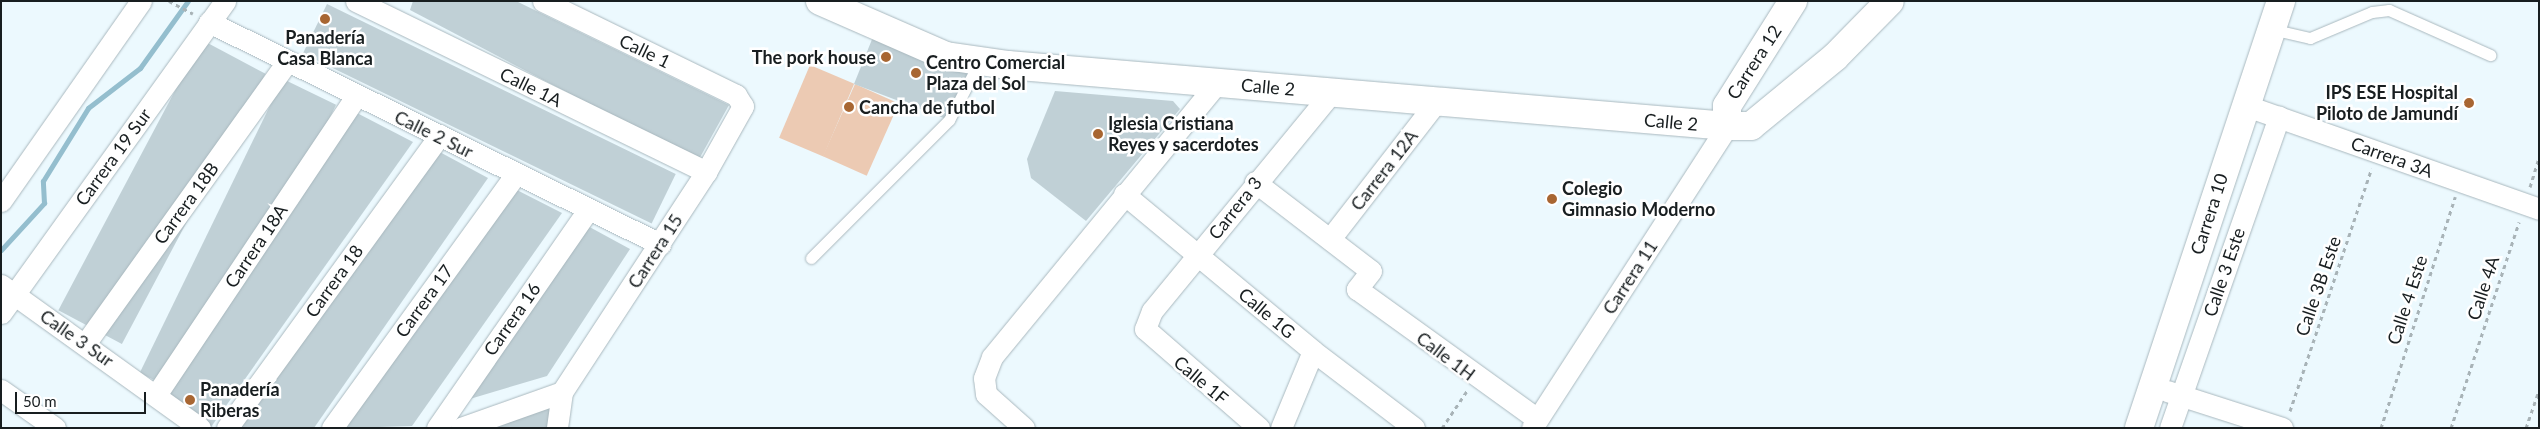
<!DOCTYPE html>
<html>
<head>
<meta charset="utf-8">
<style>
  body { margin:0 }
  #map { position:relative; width:2540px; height:429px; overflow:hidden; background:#ecf9fe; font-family:Lato,sans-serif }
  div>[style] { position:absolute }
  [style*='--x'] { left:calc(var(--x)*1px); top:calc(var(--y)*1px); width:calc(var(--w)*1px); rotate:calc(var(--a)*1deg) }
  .green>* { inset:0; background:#eccab3; transform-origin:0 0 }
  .stream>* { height:5px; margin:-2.5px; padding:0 2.5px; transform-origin:2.5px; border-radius:2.5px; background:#94bece }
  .building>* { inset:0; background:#c0d0d6; transform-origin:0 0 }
  .path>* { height:3px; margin-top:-1.5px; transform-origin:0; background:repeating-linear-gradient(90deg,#a8b3b7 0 4px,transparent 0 8px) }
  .roads { filter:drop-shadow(0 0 1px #a9b8be) drop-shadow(0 0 1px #a9b8be) }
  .service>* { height:11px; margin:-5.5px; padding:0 5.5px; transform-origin:5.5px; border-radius:5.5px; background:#fff }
  .minor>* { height:21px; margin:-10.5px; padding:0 10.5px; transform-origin:10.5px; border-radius:10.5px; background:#fff }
  .secondary>* { height:28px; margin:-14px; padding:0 14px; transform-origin:14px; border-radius:14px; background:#fff }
  .dots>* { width:14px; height:14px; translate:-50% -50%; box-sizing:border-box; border:2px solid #fff; border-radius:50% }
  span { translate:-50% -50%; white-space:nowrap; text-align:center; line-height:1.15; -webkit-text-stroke:5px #fff; paint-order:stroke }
  .poi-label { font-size:18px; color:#181e20; font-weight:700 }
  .right { translate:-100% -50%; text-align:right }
  .left { translate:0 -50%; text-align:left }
  .street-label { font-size:18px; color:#181e20 }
  .frame { position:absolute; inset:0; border:2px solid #181e20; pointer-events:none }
  .scale { position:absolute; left:15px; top:392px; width:131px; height:22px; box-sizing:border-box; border:2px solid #181e20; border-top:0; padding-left:6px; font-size:15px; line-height:18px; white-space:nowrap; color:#181e20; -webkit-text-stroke:4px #fff; paint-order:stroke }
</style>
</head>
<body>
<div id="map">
  <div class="green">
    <div style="left:810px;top:65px;width:48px;height:79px;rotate:23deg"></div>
    <div style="left:855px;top:84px;width:48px;height:79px;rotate:24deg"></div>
  </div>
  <div class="stream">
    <div style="--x:1;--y:250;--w:64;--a:-47.5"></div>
    <div style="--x:44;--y:203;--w:22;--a:-93"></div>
    <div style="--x:43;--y:181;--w:86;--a:-58.3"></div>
    <div style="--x:88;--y:108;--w:66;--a:-37.6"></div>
    <div style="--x:140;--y:68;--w:82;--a:-54.4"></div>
  </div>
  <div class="building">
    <div style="clip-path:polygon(413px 1px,516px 1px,729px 105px,698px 161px,410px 10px)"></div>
    <div style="left:327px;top:4px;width:388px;height:55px;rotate:26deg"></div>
    <div style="clip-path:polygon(877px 27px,980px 61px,949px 120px,854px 84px)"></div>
    <div style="left:202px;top:40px;width:72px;height:306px;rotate:28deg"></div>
    <div style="left:283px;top:79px;width:59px;height:327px;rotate:26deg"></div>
    <div style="clip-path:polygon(1055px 91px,1173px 101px,1180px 109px,1086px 221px,1031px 178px,1027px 159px)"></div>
    <div style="clip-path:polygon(355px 112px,413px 142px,211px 427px,166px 392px)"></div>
    <div style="clip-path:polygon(436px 150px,488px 178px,314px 428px,238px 428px)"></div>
    <div style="clip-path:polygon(511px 187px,562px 213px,412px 426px,345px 428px)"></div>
    <div style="clip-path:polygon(584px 224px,630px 249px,547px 376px,463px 401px)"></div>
    <div style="clip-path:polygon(552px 399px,547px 428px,487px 428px)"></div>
  </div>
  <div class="path">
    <div style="--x:169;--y:1;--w:27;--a:28"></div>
    <div style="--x:2530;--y:187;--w:31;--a:-73"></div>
    <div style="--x:2290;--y:411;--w:256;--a:-71.4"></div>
    <div style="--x:1442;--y:428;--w:45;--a:-56"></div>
    <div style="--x:2381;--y:428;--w:243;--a:-72.2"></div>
    <div style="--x:2451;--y:428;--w:217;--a:-71.7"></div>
    <div style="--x:2526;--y:428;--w:39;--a:-71"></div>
  </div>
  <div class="roads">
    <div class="service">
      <div style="--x:2271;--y:29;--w:40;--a:13"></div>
      <div style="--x:2310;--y:38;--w:67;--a:-22.8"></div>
      <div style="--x:2372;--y:12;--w:17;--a:-7"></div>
      <div style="--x:2389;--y:10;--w:111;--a:24"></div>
      <div style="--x:811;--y:258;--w:195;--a:-45"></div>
      <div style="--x:949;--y:120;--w:67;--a:-62.3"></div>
    </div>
    <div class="minor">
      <div style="--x:356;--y:1;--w:390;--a:26"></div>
      <div style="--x:543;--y:1;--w:215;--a:26"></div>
      <div style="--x:736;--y:95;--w:13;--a:58"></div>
      <div style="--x:743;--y:106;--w:76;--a:119.3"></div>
      <div style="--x:706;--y:172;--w:263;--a:123.2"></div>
      <div style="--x:562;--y:392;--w:36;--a:98"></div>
      <div style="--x:209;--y:22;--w:503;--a:26.21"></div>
      <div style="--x:2244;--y:105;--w:313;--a:19.4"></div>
      <div style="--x:1255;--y:182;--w:146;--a:37.5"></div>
      <div style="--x:1371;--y:271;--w:23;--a:128"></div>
      <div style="--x:1357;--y:289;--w:222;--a:35.8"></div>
      <div style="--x:1124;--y:194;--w:246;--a:39.7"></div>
      <div style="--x:1313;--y:351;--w:127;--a:37.3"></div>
      <div style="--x:1;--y:201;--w:244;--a:-55"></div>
      <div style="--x:1330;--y:239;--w:175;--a:-52.2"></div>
      <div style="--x:1;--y:285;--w:245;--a:35.7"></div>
      <div style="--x:1;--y:313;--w:384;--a:-54.3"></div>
      <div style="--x:85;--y:344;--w:347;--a:-54.4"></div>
      <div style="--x:1;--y:390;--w:66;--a:35.1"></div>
      <div style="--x:2167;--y:391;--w:121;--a:17.8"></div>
      <div style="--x:156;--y:395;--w:360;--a:-56.2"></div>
      <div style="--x:227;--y:428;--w:362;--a:-54"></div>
      <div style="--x:332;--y:428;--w:314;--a:-54.1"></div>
      <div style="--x:437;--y:428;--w:265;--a:-55.3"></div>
      <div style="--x:461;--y:428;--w:107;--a:-19.6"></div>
      <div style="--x:1024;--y:428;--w:51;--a:-138.2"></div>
      <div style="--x:986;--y:394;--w:16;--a:-97"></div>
      <div style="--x:984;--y:378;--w:22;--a:-69"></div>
      <div style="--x:992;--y:357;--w:355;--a:-50.6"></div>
      <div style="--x:1259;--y:428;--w:151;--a:-139"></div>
      <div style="--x:1145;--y:329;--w:19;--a:-69"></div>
      <div style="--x:1152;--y:311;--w:283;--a:-50.6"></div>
      <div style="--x:1281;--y:428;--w:83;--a:-67.4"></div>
      <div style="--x:1532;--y:428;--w:359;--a:-57.1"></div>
      <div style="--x:2170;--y:428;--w:330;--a:-70.7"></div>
    </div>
    <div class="secondary">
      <div style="--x:820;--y:1;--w:137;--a:23.6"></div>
      <div style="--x:946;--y:56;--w:63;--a:8.3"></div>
      <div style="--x:1008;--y:65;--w:722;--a:4.85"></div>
      <div style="--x:1727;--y:126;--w:24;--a:0"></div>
      <div style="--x:1751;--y:126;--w:109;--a:-39.4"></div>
      <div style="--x:1835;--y:57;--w:78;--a:-45.5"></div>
      <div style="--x:1727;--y:126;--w:20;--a:-90"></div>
      <div style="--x:1727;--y:106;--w:124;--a:-57.8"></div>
      <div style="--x:2139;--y:428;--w:450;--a:-71.6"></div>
    </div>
  </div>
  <div class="dots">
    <div style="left:325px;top:19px;background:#a86632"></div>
    <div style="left:886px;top:57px;background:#a86632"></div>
    <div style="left:916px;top:73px;background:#a86632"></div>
    <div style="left:2469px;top:103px;background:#a86632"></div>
    <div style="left:849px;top:107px;background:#a86632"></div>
    <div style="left:1098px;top:134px;background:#a86632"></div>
    <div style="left:1552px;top:199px;background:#a86632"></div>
    <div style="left:190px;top:400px;background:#a86632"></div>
  </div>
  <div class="poi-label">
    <span style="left:325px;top:48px">Panadería<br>Casa Blanca</span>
    <span class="right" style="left:876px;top:57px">The pork house</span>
    <span class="left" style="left:926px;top:73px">Centro Comercial<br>Plaza del Sol</span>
    <span class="right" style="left:2458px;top:103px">IPS ESE Hospital<br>Piloto de Jamundí</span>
    <span class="left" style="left:859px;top:107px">Cancha de futbol</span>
    <span class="left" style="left:1108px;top:134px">Iglesia Cristiana<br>Reyes y sacerdotes</span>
    <span class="left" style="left:1562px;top:199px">Colegio<br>Gimnasio Moderno</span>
    <span class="left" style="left:200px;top:400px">Panadería<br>Riberas</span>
  </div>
  <div class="street-label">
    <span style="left:645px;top:51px;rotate:26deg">Calle 1</span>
    <span style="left:1754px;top:62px;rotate:-57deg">Carrera 12</span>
    <span style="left:531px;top:87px;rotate:26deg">Calle 1A</span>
    <span style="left:1268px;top:87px;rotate:5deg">Calle 2</span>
    <span style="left:1671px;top:122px;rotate:5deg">Calle 2</span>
    <span style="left:434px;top:134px;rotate:26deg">Calle 2 Sur</span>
    <span style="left:113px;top:157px;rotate:-54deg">Carrera 19 Sur</span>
    <span style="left:2392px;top:157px;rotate:20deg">Carrera 3A</span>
    <span style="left:1384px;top:170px;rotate:-52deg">Carrera 12A</span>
    <span style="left:186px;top:203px;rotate:-54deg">Carrera 18B</span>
    <span style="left:1235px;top:208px;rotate:-52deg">Carrera 3</span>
    <span style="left:2209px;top:214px;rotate:-72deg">Carrera 10</span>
    <span style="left:256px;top:246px;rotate:-56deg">Carrera 18A</span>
    <span style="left:655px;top:251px;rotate:-57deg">Carrera 15</span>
    <span style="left:2224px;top:272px;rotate:-71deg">Calle 3 Este</span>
    <span style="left:1630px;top:277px;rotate:-57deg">Carrera 11</span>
    <span style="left:334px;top:281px;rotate:-54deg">Carrera 18</span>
    <span style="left:2318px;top:286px;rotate:-71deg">Calle 3B Este</span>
    <span style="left:2483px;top:288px;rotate:-72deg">Calle 4A</span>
    <span style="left:2407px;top:300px;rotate:-72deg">Calle 4 Este</span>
    <span style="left:424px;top:301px;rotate:-54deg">Carrera 17</span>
    <span style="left:1267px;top:313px;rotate:40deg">Calle 1G</span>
    <span style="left:512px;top:319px;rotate:-55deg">Carrera 16</span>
    <span style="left:77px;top:338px;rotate:35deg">Calle 3 Sur</span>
    <span style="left:1446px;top:356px;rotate:37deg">Calle 1H</span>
    <span style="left:1201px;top:380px;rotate:40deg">Calle 1F</span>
  </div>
  <div class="frame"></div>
  <div class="scale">50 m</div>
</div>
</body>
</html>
